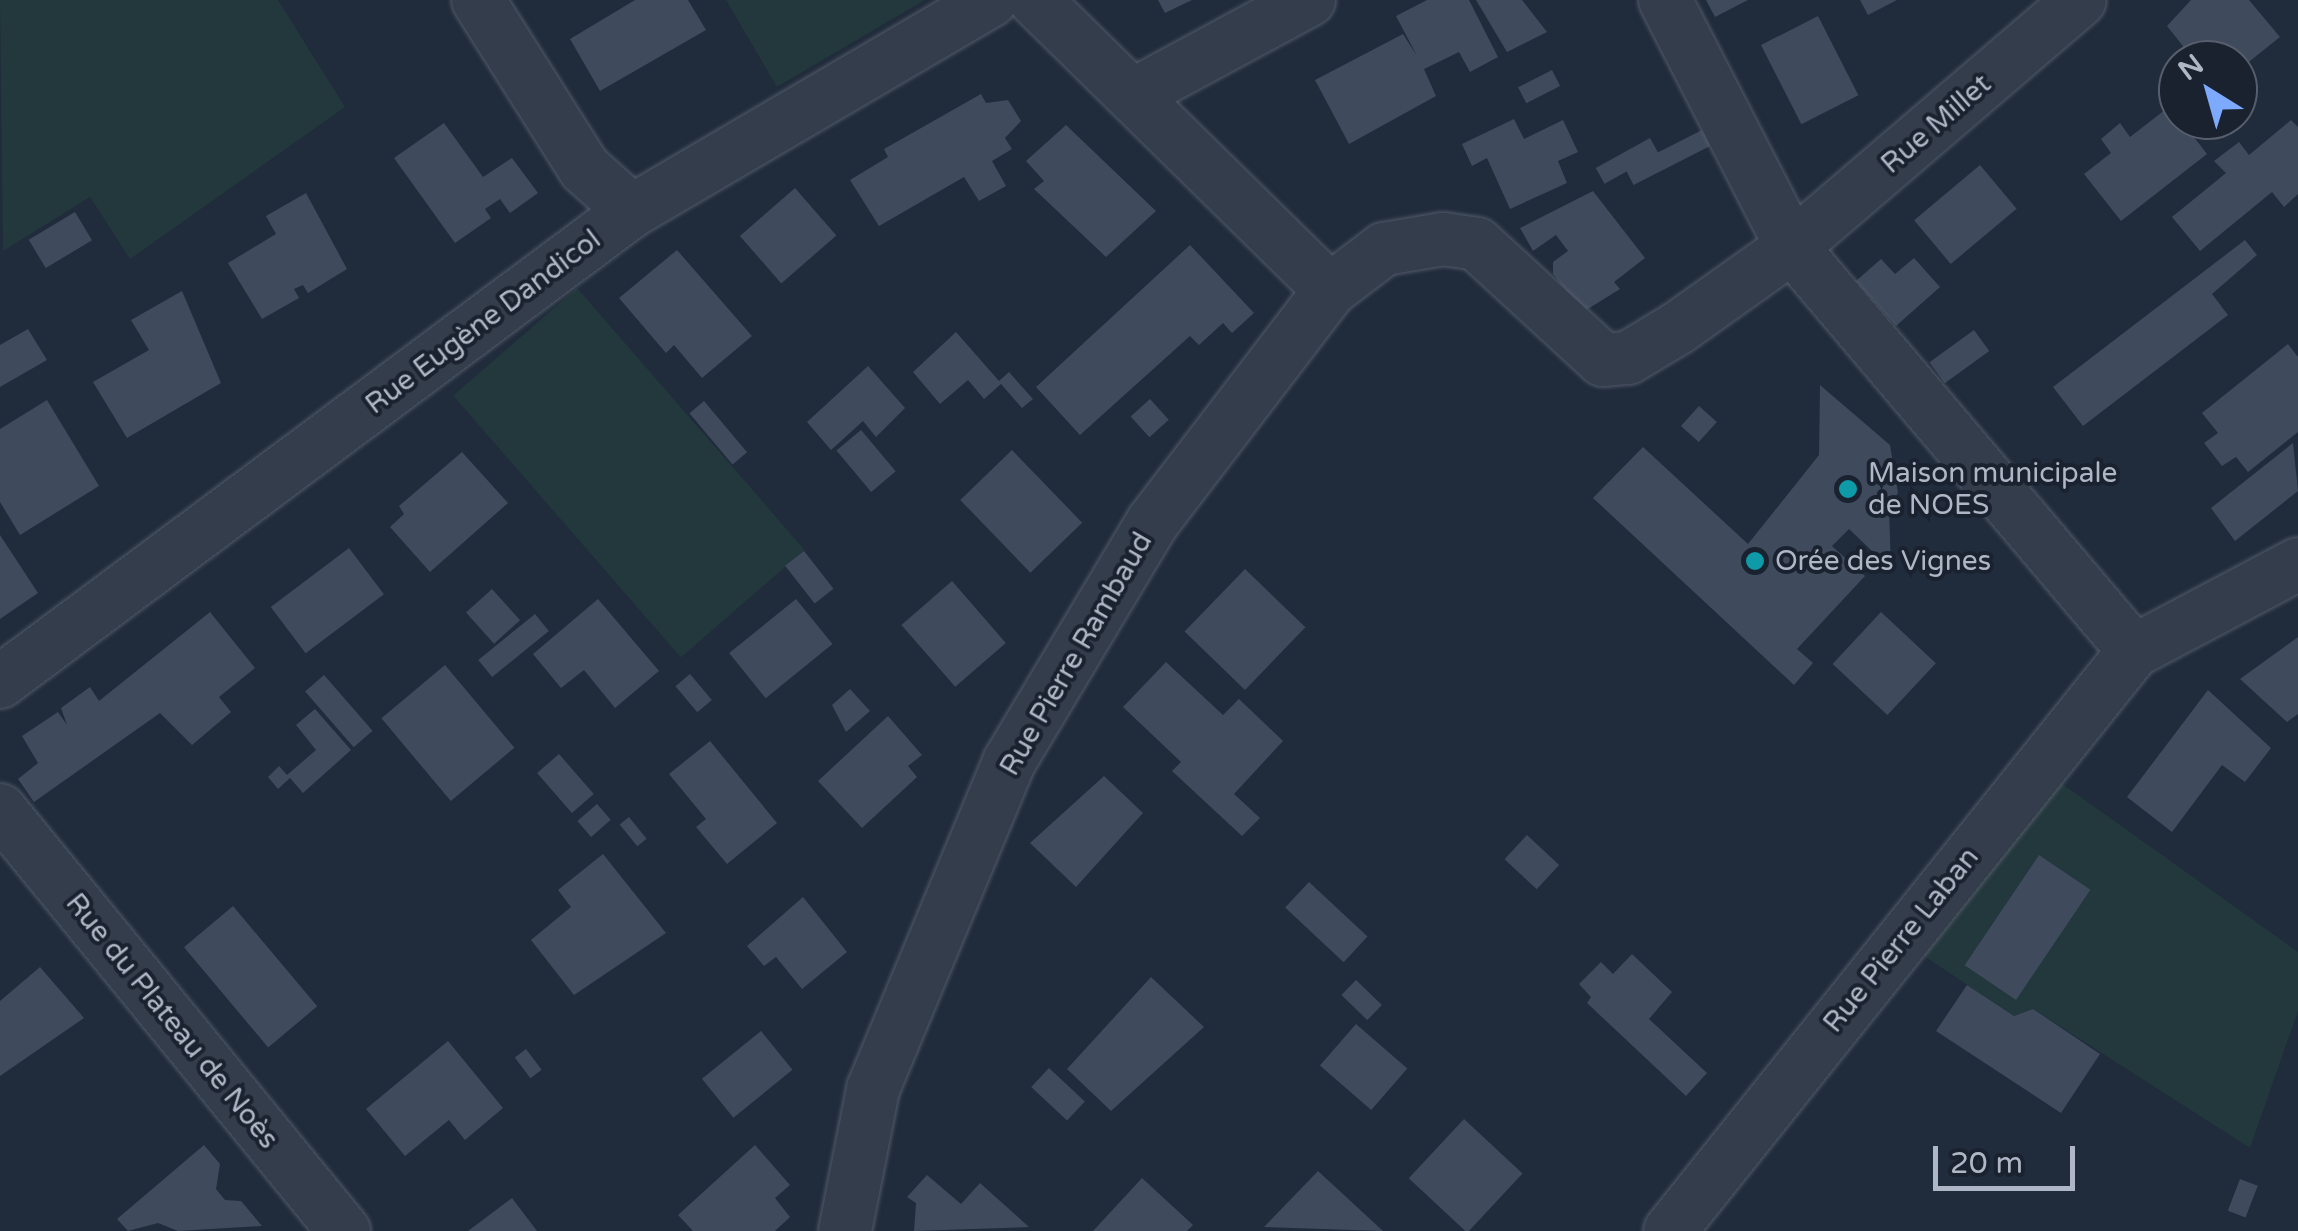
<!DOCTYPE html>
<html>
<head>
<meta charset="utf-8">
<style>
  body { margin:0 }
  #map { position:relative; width:2298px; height:1231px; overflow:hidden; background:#202b3b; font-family:"Varela Round",sans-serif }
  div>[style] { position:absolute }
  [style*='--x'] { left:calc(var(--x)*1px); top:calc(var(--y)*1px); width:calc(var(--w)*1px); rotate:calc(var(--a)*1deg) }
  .green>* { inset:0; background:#22383c; transform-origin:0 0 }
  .building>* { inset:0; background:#3f4a5d; transform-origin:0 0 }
  .roads { filter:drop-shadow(0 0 2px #525a69) drop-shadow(0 0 2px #525a69) }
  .minor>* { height:52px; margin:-26px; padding:0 26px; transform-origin:26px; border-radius:26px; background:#343d4b }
  .dots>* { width:28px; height:28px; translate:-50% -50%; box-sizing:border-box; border:5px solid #1a2230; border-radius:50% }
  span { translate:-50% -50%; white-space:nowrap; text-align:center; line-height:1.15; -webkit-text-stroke:8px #1a2230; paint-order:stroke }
  .street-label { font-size:28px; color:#afb7c7 }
  .poi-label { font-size:28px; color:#afb7c7 }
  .left { translate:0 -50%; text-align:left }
  .north { position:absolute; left:2158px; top:40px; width:100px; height:100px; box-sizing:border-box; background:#1a2230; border:2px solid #565e6c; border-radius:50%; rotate:323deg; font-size:28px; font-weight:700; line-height:40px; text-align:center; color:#afb7c7 }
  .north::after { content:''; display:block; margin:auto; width:35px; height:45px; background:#7eaafd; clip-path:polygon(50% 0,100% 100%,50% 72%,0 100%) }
  .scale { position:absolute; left:1933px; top:1146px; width:142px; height:45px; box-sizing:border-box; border:5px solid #afb7c7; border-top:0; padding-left:12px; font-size:30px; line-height:35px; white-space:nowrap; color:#afb7c7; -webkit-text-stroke:8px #1a2230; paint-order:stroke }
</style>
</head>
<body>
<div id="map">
  <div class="green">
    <div style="clip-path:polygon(0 0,278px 0,345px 107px,130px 259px,90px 197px,3px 251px)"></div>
    <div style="clip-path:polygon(726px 0,925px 0,777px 87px)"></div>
    <div style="left:577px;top:288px;width:347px;height:164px;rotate:49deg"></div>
    <div style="clip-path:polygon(2061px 783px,2298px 952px,2298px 1011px,2250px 1148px,2033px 1009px,2014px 1016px,1924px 956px)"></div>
  </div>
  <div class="building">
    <div style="clip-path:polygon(635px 0,688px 0,706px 30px,600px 91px,570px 39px)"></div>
    <div style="clip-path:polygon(1158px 0,1192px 0,1165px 13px)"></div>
    <div style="clip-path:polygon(1427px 0,1469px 0,1498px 57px,1470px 72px,1459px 52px,1424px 69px,1436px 96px,1349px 144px,1315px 80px,1403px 34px,1417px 56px,1396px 16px)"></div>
    <div style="clip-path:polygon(1476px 0,1522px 0,1547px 32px,1507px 52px)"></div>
    <div style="clip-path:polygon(1706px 0,1748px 0,1715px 17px)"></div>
    <div style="clip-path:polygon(1860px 0,1897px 0,1868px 15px)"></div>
    <div style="clip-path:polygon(2191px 0,2249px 0,2280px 37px,2245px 65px,2230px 47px,2214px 60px,2194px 60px,2167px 26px)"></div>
    <div style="left:1818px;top:16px;width:89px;height:64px;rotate:63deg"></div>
    <div style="left:1552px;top:70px;width:18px;height:38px;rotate:63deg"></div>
    <div style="clip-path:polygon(981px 94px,986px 103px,1008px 100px,1021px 121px,1005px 138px,1012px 149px,992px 161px,1006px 186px,979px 201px,964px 177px,879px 226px,850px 180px,888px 157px,884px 149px)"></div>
    <div style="clip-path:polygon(2170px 106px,2207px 154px,2121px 221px,2084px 174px,2111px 153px,2101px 139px,2120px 123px,2130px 137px)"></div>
    <div style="clip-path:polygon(1514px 119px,1524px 139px,1563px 120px,1578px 152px,1558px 161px,1567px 183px,1510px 209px,1487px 158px,1472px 166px,1462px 144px)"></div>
    <div style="clip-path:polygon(2291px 120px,2298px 127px,2298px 194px,2284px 207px,2272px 192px,2200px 251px,2172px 217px,2226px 173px,2214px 161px,2239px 142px,2249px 155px)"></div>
    <div style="clip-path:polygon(444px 123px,483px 177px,512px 158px,538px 193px,510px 213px,500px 199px,485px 209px,491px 218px,455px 243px,394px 158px)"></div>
    <div style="clip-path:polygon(1066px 125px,1156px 211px,1106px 257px,1034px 189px,1044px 181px,1026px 161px)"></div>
    <div style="left:1702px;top:130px;width:18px;height:86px;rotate:63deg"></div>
    <div style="left:1650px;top:138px;width:18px;height:62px;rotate:61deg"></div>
    <div style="left:1980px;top:165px;width:57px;height:86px;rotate:50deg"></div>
    <div style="left:795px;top:188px;width:63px;height:73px;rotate:49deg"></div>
    <div style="clip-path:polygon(1593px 191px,1645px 258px,1614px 282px,1620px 289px,1583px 312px,1553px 274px,1553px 262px,1568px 251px,1556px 235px,1533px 251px,1520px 228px)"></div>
    <div style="clip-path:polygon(306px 193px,347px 269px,308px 293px,303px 285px,294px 289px,299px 298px,262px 319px,228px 263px,276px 234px,266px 216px)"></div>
    <div style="left:75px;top:212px;width:33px;height:54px;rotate:59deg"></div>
    <div style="clip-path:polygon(2245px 240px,2257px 255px,2212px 294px,2228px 315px,2083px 426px,2053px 387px)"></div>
    <div style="clip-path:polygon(1190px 245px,1254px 313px,1232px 333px,1223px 323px,1199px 345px,1190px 336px,1080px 435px,1036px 387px)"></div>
    <div style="clip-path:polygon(677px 250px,752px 336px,702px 378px,674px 345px,666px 353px,619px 298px)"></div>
    <div style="clip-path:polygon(1914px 258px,1940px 287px,1896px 326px,1856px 281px,1881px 259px,1895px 274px)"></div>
    <div style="clip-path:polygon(182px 291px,221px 383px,127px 438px,93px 382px,149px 350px,131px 320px)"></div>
    <div style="clip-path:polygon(28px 329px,47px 360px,0 387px,0 345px)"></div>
    <div style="left:1974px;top:330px;width:26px;height:55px;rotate:54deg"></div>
    <div style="clip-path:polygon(956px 332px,999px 381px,1009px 372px,1033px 399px,1022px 408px,1001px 384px,984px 399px,968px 380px,940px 404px,913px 372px)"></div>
    <div style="clip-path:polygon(2288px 344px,2298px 357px,2298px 432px,2248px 472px,2236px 457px,2222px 466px,2204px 443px,2218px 433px,2202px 413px)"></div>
    <div style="clip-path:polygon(868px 366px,905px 408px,876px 437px,863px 421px,831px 450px,807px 422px)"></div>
    <div style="clip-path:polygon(1820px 385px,1890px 445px,1898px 493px,1889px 507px,1891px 569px,1849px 529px,1832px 546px,1865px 576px,1797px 649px,1813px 663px,1794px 685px,1593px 498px,1643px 447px,1748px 544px,1819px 455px)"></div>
    <div style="left:1150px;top:399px;width:28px;height:26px;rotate:48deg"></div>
    <div style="clip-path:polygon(47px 400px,99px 486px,20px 535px,0 502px,0 429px)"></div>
    <div style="left:704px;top:401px;width:67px;height:19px;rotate:50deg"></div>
    <div style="left:1699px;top:406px;width:24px;height:27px;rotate:42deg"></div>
    <div style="left:861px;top:430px;width:54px;height:32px;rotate:50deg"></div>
    <div style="clip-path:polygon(2293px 443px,2298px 491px,2235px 541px,2211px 508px)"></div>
    <div style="left:1012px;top:450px;width:101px;height:72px;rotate:46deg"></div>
    <div style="clip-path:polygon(462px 452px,508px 503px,430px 572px,390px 527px,404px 514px,399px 506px)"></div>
    <div style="clip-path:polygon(0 535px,38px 593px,0 619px)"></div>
    <div style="left:349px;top:548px;width:58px;height:98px;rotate:53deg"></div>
    <div style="left:804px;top:551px;width:48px;height:24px;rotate:52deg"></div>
    <div style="left:1245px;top:569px;width:84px;height:87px;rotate:44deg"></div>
    <div style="left:952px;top:581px;width:82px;height:67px;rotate:49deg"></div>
    <div style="left:492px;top:589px;width:42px;height:35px;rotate:48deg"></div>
    <div style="clip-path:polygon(598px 599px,659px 671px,615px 708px,584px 670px,561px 688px,533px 654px)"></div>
    <div style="left:796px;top:599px;width:58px;height:86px;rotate:51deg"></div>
    <div style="clip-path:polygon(210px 612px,255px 668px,219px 697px,231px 712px,192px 745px,160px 713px,34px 802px,18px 779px,38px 763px,22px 736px,58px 712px,67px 725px,61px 708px,90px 687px,99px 701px)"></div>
    <div style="left:1881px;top:612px;width:75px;height:71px;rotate:43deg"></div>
    <div style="left:535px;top:614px;width:22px;height:73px;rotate:51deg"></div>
    <div style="clip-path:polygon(2298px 637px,2298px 714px,2287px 722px,2240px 679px)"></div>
    <div style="clip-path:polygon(1166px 662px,1223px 715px,1239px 699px,1283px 741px,1234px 794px,1260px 818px,1242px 836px,1172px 771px,1181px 762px,1123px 707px)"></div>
    <div style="left:445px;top:665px;width:108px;height:83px;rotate:50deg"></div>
    <div style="left:690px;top:674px;width:34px;height:19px;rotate:50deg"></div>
    <div style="left:324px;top:675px;width:74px;height:25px;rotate:49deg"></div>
    <div style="clip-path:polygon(850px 689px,870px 711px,846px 732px,832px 705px)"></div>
    <div style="clip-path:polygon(2208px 690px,2271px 748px,2245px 782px,2222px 765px,2172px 832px,2127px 797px)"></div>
    <div style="clip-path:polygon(315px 709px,351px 750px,303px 793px,290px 778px,278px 789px,268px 777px,279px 766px,287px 775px,316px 750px,296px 725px)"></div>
    <div style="clip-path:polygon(888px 716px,922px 755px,908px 766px,917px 777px,862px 828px,818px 781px)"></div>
    <div style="clip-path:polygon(710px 741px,777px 823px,727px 864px,696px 827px,706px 819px,669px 774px)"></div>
    <div style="left:559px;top:754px;width:53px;height:29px;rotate:49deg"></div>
    <div style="clip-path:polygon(1104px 776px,1143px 813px,1076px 887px,1030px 843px)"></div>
    <div style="left:597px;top:804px;width:21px;height:26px;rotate:49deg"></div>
    <div style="left:629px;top:817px;width:28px;height:12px;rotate:51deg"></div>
    <div style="left:1527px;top:835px;width:44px;height:33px;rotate:43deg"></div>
    <div style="clip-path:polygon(603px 854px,666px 933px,574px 995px,531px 940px,571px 907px,558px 890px)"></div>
    <div style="left:2039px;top:855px;width:62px;height:133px;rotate:34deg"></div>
    <div style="left:1309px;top:882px;width:80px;height:35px;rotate:43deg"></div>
    <div style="clip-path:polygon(803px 897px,847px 952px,802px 989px,776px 957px,764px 966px,747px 946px)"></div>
    <div style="left:233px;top:906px;width:131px;height:64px;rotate:50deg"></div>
    <div style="clip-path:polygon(1632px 954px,1672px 992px,1649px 1019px,1707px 1073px,1686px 1096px,1587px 1003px,1591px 997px,1579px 984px,1601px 962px,1613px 974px)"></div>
    <div style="clip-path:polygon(40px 967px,84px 1018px,0 1076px,0 1001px)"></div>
    <div style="clip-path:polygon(1151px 977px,1204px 1027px,1111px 1111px,1067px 1069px)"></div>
    <div style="left:1356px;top:980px;width:36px;height:21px;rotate:44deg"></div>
    <div style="clip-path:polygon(1967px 985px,2014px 1016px,2033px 1009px,2100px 1054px,2061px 1113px,1936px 1031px)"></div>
    <div style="left:1356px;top:1024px;width:68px;height:55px;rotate:41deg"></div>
    <div style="left:761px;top:1031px;width:50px;height:76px;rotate:51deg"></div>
    <div style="clip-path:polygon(448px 1041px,503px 1108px,465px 1140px,449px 1120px,405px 1156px,366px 1109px)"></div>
    <div style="left:526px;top:1049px;width:26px;height:14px;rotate:53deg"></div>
    <div style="left:1049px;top:1068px;width:49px;height:26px;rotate:43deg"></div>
    <div style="left:1464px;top:1119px;width:80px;height:81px;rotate:43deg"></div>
    <div style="clip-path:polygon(204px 1145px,220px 1164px,216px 1189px,225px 1200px,241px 1201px,262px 1226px,178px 1231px,158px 1223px,128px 1231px,117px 1219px)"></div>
    <div style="clip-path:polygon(755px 1145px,790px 1185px,775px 1198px,790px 1217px,775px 1231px,693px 1231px,678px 1215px)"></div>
    <div style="clip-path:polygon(1318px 1171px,1383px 1231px,1264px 1227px)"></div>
    <div style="clip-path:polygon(927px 1175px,961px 1204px,980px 1183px,1029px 1227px,914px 1231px,916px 1203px,907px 1197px)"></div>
    <div style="clip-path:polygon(1142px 1178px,1193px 1225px,1187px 1231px,1093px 1231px)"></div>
    <div style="left:2240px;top:1179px;width:19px;height:34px;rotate:21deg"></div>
    <div style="clip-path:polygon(512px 1198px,537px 1231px,468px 1231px)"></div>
  </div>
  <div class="roads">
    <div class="minor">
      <div style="--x:478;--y:0;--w:200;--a:57.7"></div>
      <div style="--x:585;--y:169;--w:63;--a:41.8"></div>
      <div style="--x:1035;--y:0;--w:414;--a:44.5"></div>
      <div style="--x:1330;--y:290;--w:68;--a:-37.2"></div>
      <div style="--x:1384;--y:249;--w:60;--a:-9.6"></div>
      <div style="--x:1443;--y:239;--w:34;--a:8"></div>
      <div style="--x:1477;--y:244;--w:171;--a:42.6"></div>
      <div style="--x:1603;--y:360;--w:25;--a:-5"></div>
      <div style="--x:1628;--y:358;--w:58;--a:-31"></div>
      <div style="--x:1678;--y:328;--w:140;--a:-35.4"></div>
      <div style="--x:1792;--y:247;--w:379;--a:-40.6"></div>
      <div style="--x:1665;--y:0;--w:278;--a:62.8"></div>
      <div style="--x:1792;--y:247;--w:529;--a:49.75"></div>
      <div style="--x:2134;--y:651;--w:186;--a:-27.9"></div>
      <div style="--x:1135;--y:94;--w:198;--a:-28.4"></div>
      <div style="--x:0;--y:682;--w:788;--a:-36.7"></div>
      <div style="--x:632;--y:211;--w:416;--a:-30.4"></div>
      <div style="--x:0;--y:810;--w:544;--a:50.75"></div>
      <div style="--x:845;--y:1231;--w:145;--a:-78.8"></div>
      <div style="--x:873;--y:1089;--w:354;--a:-67.4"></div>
      <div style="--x:1009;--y:762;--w:279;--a:-59.1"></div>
      <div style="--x:1152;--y:523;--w:293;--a:-52.6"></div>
      <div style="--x:1670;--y:1231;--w:743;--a:-51.34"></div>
    </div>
  </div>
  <div class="dots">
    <div style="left:1848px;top:489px;background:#0f9aa8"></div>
    <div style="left:1755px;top:561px;background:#0f9aa8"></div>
  </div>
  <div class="street-label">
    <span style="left:1936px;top:124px;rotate:-41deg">Rue Millet</span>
    <span style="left:483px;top:322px;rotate:-37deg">Rue Eugène Dandicol</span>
    <span style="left:1076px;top:654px;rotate:-60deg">Rue Pierre Rambaud</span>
    <span style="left:1901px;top:940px;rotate:-51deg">Rue Pierre Laban</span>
    <span style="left:172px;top:1021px;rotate:51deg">Rue du Plateau de Noès</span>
  </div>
  <div class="poi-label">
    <span class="left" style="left:1868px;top:489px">Maison municipale<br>de NOES</span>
    <span class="left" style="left:1775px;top:561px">Orée des Vignes</span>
  </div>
  <div class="north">N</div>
  <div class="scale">20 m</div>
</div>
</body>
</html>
